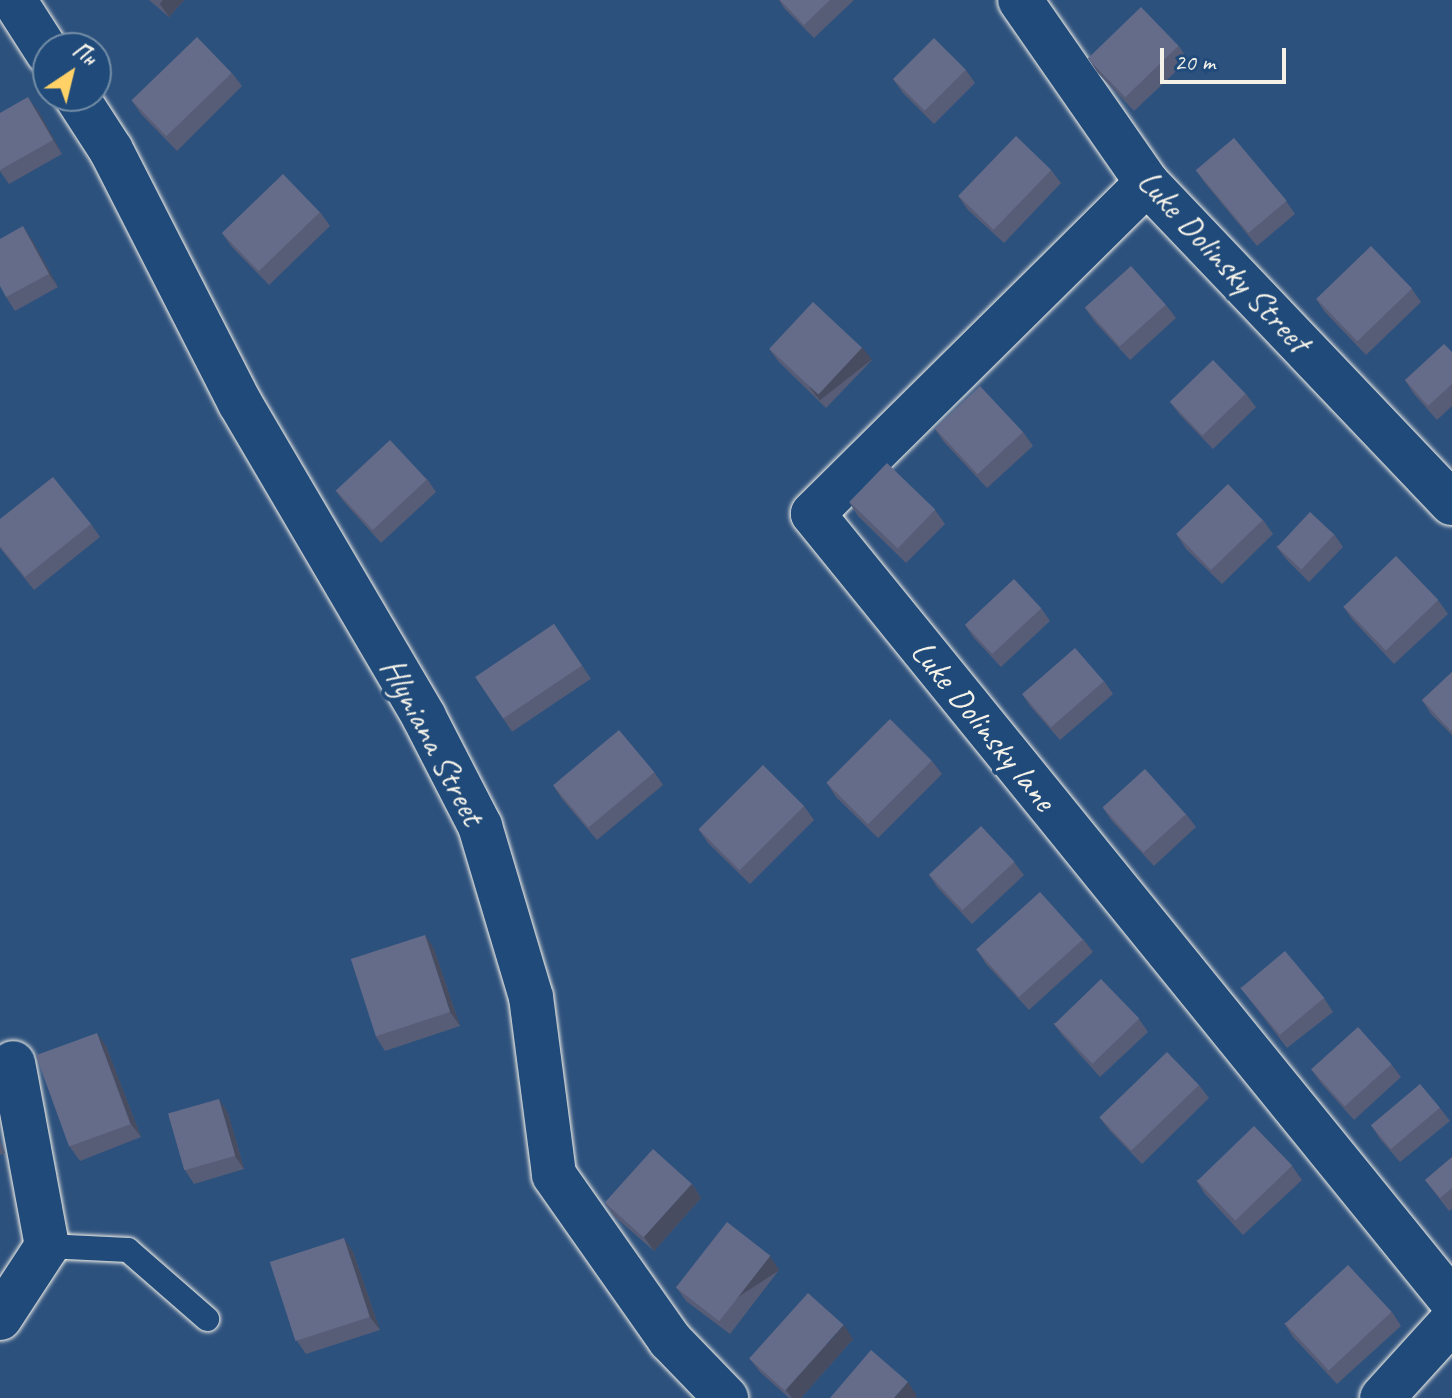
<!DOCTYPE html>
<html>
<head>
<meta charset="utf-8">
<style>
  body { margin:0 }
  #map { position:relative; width:1452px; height:1398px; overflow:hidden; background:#2d517d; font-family:Caveat,sans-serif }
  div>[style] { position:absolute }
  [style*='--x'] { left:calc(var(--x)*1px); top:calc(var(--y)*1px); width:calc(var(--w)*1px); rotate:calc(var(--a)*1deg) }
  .roads { filter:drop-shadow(0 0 2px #f4f1e8) drop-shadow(0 0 2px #f4f1e8) }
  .lane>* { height:24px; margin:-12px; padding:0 12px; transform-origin:12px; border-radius:12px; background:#1f4a7a }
  .street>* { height:44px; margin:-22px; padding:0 22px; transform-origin:22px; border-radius:22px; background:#1f4a7a }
  .wall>* { inset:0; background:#575d77; transform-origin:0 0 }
  .shaded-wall>* { inset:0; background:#474c61; transform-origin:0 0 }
  .building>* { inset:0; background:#656c8a; transform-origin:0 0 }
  span { translate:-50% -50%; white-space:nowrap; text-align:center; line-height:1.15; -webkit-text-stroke:8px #1f4a7a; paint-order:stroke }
  .street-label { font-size:34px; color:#f4f1e8 }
  .north { position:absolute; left:32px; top:32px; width:80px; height:80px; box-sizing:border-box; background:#1f4a7a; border:2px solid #748da6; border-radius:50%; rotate:35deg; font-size:22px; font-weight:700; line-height:32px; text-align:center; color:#f4f1e8 }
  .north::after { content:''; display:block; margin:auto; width:28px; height:36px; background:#ffd166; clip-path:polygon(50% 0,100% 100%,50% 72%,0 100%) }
  .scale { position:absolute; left:1160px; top:48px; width:126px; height:36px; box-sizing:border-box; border:4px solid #f4f1e8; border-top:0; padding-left:10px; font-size:24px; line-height:28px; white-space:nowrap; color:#f4f1e8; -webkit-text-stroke:6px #1f4a7a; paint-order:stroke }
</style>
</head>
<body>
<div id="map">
  <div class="roads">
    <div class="lane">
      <div style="--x:47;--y:1246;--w:81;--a:2.8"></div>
      <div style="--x:128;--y:1250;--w:105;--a:41.1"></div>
    </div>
    <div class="street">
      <div style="--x:14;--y:0;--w:63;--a:57.3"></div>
      <div style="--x:1020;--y:0;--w:223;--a:55.2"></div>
      <div style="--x:1147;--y:183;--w:442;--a:46.4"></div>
      <div style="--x:76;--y:96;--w:64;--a:57.1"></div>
      <div style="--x:111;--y:150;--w:284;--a:63"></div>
      <div style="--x:240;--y:403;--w:364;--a:59.6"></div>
      <div style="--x:424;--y:717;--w:123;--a:62.8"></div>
      <div style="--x:480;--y:826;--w:178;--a:73.4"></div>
      <div style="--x:531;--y:997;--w:179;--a:82.6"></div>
      <div style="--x:554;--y:1175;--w:202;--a:54.9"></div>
      <div style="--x:670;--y:1340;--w:81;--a:46"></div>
      <div style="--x:1147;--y:183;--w:470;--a:135.3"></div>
      <div style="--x:813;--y:514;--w:1014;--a:50.93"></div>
      <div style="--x:0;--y:1318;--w:86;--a:-56.9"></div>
      <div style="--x:47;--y:1246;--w:186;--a:-100.5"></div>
      <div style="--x:1382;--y:1398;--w:104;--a:-47.7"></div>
    </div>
  </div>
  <div class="wall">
    <div style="clip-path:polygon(149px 0,184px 0,169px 17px)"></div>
    <div style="clip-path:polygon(779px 0,854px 0,814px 38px,784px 8px)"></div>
    <div style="clip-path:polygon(1179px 46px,1188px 60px,1134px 111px,1097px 72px,1088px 58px)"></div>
    <div style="clip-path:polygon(966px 70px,975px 83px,934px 124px,903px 93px,893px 79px)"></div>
    <div style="clip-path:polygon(232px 73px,242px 86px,177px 151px,141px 114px,132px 101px)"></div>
    <div style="clip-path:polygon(38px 111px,62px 154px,9px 184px,0 171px,0 113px)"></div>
    <div style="clip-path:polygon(1051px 170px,1061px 183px,1004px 243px,968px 210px,958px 196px)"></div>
    <div style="clip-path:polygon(1196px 170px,1286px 201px,1295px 214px,1257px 246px,1205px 183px)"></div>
    <div style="clip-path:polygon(320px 212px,330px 226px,269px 285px,231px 246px,222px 233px)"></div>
    <div style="clip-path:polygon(32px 240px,58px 287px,15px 311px,6px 297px)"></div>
    <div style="clip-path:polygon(1412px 289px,1421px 302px,1366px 355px,1325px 312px,1316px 299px)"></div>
    <div style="clip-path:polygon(1166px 305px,1176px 318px,1130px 360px,1095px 322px,1085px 308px)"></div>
    <div style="clip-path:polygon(769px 349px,872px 360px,826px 408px,779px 362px)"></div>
    <div style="clip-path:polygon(1452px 352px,1452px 406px,1437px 420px,1414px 394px,1405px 380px)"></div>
    <div style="clip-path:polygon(1246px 394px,1256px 407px,1213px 449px,1180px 415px,1170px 402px)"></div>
    <div style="clip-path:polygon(935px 429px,1023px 432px,1033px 446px,987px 488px,944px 442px)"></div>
    <div style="clip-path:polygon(427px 479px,436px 492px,381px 543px,345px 503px,335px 490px)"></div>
    <div style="clip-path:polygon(849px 502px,935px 510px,945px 524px,906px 563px,858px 516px)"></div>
    <div style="clip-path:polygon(0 519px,91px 524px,100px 537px,34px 590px,0 548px)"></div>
    <div style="clip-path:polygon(1263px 520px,1273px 534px,1222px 584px,1186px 549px,1177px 535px)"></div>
    <div style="clip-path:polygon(1334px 534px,1343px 547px,1309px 582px,1286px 559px,1276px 546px)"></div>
    <div style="clip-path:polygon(1438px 600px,1448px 614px,1394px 664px,1352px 619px,1343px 606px)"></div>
    <div style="clip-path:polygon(1041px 608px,1050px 621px,1001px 667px,974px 638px,965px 625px)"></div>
    <div style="left:554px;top:624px;width:66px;height:95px;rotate:56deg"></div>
    <div style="clip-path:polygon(1452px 672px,1452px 735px,1431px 714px,1422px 700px)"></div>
    <div style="clip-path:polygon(1104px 681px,1113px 694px,1060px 740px,1031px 707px,1022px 694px)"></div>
    <div style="clip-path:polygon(932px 761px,942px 774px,878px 838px,836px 797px,827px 783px)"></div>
    <div style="clip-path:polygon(654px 772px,663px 785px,597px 840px,562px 799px,553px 785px)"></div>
    <div style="clip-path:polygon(804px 806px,814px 820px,750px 884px,708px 843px,699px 830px)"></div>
    <div style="clip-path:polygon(1103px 808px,1186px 814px,1196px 827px,1154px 866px,1112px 821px)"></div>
    <div style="clip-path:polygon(1014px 862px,1024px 875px,972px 924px,938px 888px,929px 875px)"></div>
    <div style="clip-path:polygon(425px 935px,434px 949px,460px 1026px,385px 1051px,376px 1037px)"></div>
    <div style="clip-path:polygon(1083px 939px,1093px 952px,1029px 1010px,986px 964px,977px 950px)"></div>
    <div style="clip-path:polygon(1240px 987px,1324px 998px,1333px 1012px,1287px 1048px)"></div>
    <div style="clip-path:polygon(1139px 1019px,1148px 1032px,1100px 1077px,1063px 1036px,1053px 1023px)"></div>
    <div style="clip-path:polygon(106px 1046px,141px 1137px,80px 1161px,70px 1147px)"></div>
    <div style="clip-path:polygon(1391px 1064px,1401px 1077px,1354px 1120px,1321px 1083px,1311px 1069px)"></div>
    <div style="clip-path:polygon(1199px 1085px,1209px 1098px,1142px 1164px,1110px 1131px,1100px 1118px)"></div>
    <div style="clip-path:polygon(1440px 1108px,1450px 1121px,1400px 1162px,1380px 1139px,1371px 1125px)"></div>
    <div style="clip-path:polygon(228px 1113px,244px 1169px,194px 1184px,185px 1170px)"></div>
    <div style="clip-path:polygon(0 1141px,5px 1153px,0 1155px)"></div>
    <div style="clip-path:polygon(1452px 1157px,1452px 1209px,1449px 1211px,1425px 1180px)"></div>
    <div style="clip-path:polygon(1292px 1166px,1302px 1180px,1243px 1235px,1205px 1194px,1196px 1180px)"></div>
    <div style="clip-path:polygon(692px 1184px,701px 1198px,654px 1251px,614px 1216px,605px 1203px)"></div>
    <div style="clip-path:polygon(353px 1252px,380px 1330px,306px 1354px,297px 1341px)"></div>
    <div style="clip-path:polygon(779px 1270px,730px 1334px,686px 1301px,676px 1287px)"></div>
    <div style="clip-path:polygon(1392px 1312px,1401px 1326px,1337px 1384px,1293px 1337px,1284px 1323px)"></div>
    <div style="clip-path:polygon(853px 1339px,801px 1398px,789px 1398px,760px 1372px,750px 1359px)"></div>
  </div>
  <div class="shaded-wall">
    <div style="clip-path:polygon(163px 0,184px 0,169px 17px,160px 4px)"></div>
    <div style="clip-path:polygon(28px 97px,38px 111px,62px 154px,53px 140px)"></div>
    <div style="clip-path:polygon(23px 226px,32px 240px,58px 287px,49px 274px)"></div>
    <div style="left:862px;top:347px;width:16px;height:66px;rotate:52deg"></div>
    <div style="clip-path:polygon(425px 935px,434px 949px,460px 1026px,450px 1012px)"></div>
    <div style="clip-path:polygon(97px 1033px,106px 1046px,141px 1137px,131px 1124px)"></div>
    <div style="clip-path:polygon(219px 1099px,228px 1113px,244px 1169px,235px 1156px)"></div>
    <div style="clip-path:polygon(692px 1184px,701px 1198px,654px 1251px,644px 1237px)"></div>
    <div style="clip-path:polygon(344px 1238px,353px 1252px,380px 1330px,370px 1317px)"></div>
    <div style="left:770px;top:1256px;width:17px;height:82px;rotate:57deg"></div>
    <div style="clip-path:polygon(844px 1325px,853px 1339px,801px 1398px,792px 1398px,786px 1390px)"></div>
    <div style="clip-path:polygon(908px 1382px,917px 1396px,915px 1398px,894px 1398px)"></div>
  </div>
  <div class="building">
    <div style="clip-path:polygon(780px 0,830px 0,804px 25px)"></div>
    <div style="left:1141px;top:7px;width:54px;height:74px;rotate:46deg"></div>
    <div style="left:197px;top:37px;width:50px;height:91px;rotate:46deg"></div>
    <div style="left:934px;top:38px;width:45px;height:58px;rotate:45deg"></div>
    <div style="clip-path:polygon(28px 97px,53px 140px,0 170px,0 113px)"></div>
    <div style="left:1016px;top:136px;width:49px;height:83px;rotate:44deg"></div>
    <div style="left:1234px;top:138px;width:82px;height:50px;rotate:50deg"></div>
    <div style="left:283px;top:174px;width:53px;height:85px;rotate:46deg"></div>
    <div style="clip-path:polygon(23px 226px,49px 274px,6px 297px,0 286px,0 239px)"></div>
    <div style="left:1371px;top:246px;width:59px;height:76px;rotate:46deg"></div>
    <div style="left:1131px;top:266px;width:52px;height:62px;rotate:48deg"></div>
    <div style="left:813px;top:302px;width:67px;height:64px;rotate:43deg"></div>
    <div style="clip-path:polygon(1444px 344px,1452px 352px,1452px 384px,1428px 406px,1405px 380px)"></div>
    <div style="left:1213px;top:360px;width:47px;height:60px;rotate:46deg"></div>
    <div style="left:980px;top:386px;width:63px;height:62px;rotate:47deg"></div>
    <div style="left:390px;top:440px;width:54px;height:74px;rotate:47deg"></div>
    <div style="left:887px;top:463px;width:67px;height:54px;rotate:44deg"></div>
    <div style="clip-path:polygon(53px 477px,91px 524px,25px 577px,0 546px,0 519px)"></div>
    <div style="left:1228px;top:484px;width:50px;height:72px;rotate:46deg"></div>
    <div style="left:1310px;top:512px;width:33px;height:48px;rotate:43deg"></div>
    <div style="left:1396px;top:556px;width:61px;height:73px;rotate:46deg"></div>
    <div style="left:1014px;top:579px;width:40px;height:67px;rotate:47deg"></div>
    <div style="left:554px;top:624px;width:50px;height:95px;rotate:56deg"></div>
    <div style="left:1075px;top:648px;width:44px;height:70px;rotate:49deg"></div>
    <div style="clip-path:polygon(1452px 672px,1452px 730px,1451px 731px,1422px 700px)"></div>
    <div style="left:890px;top:719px;width:59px;height:90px;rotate:45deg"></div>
    <div style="left:619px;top:730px;width:55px;height:86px;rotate:50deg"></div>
    <div style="left:763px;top:765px;width:58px;height:91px;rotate:45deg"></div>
    <div style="left:1145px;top:769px;width:61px;height:57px;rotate:48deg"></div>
    <div style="left:981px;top:826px;width:49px;height:71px;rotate:47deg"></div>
    <div style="left:1040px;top:892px;width:64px;height:86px;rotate:48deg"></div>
    <div style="left:425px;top:935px;width:81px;height:78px;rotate:72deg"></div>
    <div style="left:1285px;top:951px;width:61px;height:58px;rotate:50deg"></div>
    <div style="left:1101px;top:979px;width:55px;height:65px;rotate:46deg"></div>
    <div style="left:1358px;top:1027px;width:50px;height:63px;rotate:48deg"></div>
    <div style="left:97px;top:1033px;width:97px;height:65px;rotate:70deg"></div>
    <div style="left:1167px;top:1052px;width:46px;height:94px;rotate:46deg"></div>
    <div style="left:1420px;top:1084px;width:31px;height:64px;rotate:50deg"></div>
    <div style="left:219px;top:1099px;width:59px;height:53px;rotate:74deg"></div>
    <div style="left:1254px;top:1126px;width:55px;height:79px;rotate:46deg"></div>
    <div style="left:653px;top:1149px;width:52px;height:72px;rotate:42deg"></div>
    <div style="clip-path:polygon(1452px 1157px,1452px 1188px,1440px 1198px,1425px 1180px)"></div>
    <div style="left:727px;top:1222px;width:55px;height:83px;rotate:38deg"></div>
    <div style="left:344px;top:1238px;width:83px;height:78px;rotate:72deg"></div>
    <div style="left:1348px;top:1265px;width:64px;height:86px;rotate:47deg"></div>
    <div style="left:808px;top:1293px;width:48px;height:88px;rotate:42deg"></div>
    <div style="clip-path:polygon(871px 1350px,908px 1382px,894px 1398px,830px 1398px)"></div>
  </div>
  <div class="street-label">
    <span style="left:1224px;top:261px;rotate:47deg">Luke Dolinsky Street</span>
    <span style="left:984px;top:725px;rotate:51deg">Luke Dolinsky lane</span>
    <span style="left:433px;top:741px;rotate:62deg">Hlyniana Street</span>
  </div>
  <div class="north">Пн</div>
  <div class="scale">20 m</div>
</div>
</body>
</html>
